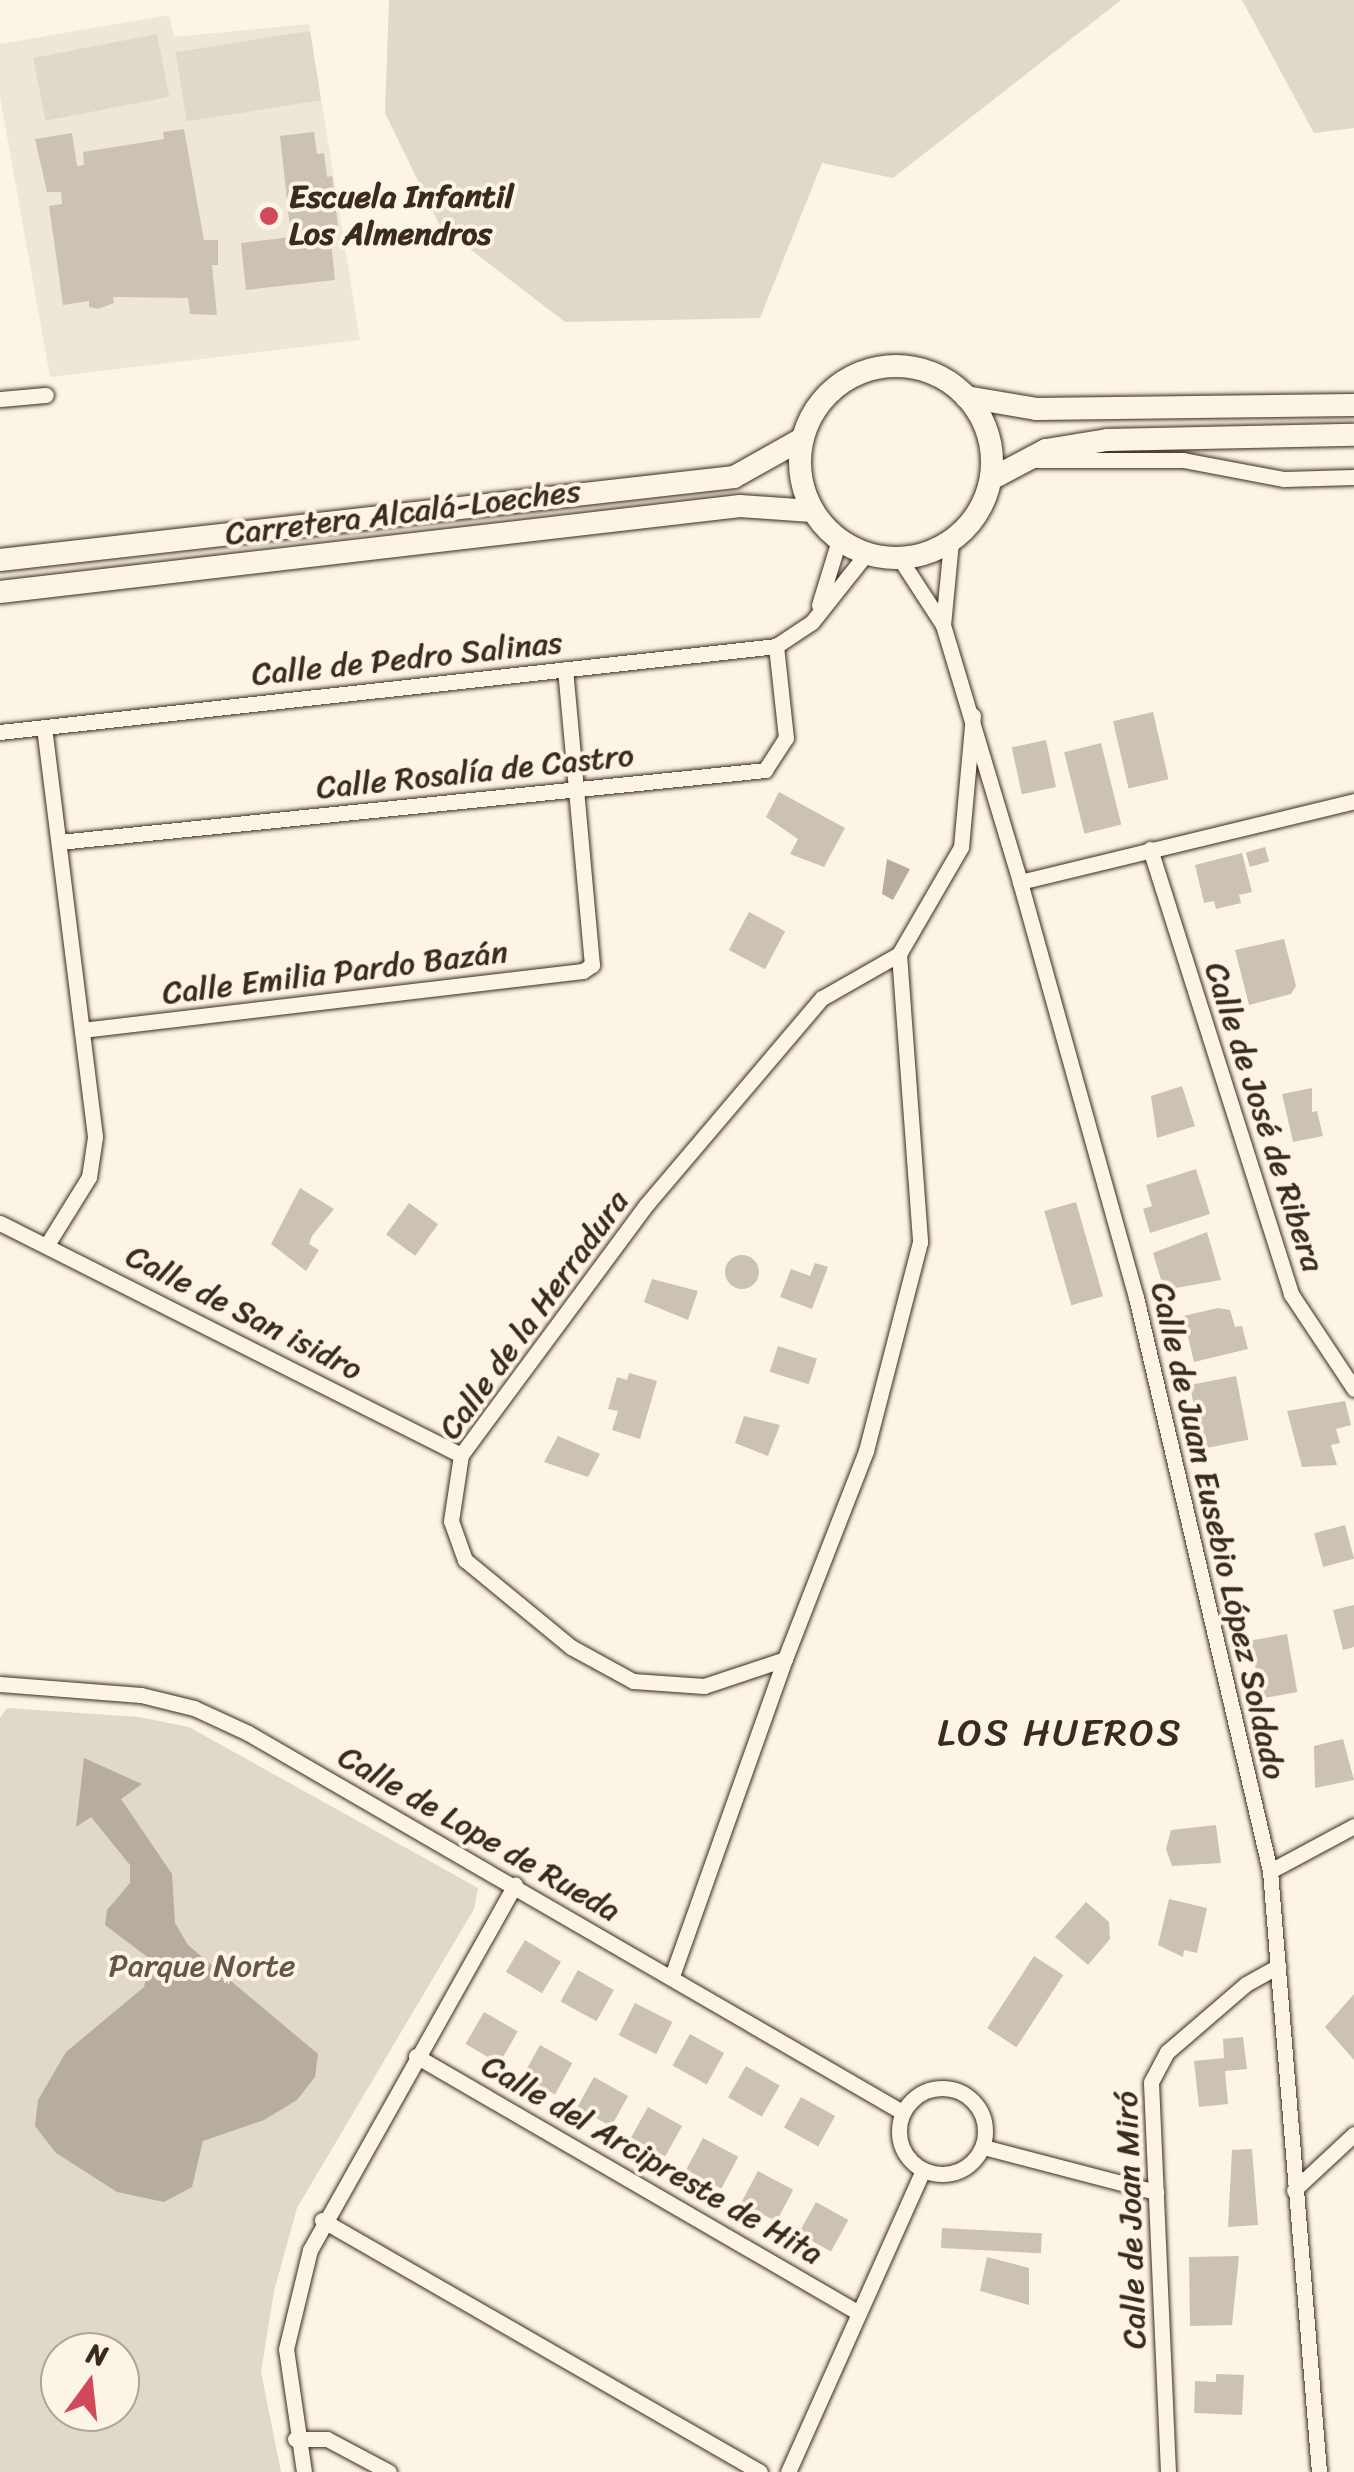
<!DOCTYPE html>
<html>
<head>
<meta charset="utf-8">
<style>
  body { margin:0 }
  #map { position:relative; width:1354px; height:2472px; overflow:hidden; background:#fcf5e5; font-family:Sriracha,sans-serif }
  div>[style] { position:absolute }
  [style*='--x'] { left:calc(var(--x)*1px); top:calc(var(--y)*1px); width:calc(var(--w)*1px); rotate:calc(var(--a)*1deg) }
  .built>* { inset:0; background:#eee6d6 }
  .green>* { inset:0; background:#e0d8c8; transform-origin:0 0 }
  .water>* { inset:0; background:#b7ad9e }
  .building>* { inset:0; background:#ccc2b3; transform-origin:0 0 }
  .round { border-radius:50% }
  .roads { filter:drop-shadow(0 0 2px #3b2a1e) drop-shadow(0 0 2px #3b2a1e) }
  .street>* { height:15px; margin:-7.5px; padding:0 7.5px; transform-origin:7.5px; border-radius:7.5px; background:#fcf5e5 }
  .street>.ring { margin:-7.5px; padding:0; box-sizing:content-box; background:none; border:15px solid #fcf5e5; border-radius:50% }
  .secondary>* { height:22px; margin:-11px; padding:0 11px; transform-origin:11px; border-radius:11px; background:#fcf5e5 }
  .secondary>.ring { margin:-11px; padding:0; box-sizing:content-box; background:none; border:22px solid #fcf5e5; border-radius:50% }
  .dots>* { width:28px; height:28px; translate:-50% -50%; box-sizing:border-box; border:5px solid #fcf5e5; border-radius:50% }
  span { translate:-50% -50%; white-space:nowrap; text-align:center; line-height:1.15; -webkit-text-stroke:8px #fcf5e5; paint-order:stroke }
  .poi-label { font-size:32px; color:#3b2a1e; font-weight:700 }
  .left { translate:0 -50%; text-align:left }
  .street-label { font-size:32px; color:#3b2a1e }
  .park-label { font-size:32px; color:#645648 }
  .quarter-label { font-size:38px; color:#3b2a1e; letter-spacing:2.5px }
  .north { position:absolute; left:40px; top:2332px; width:100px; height:100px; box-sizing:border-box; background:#fcf5e5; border:2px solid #afa495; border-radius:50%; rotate:15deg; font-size:28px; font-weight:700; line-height:40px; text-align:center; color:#3b2a1e }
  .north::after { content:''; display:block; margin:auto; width:35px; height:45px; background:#d1495b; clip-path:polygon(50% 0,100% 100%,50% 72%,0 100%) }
</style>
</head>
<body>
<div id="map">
  <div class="built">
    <div style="clip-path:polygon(169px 15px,174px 37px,309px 24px,360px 340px,50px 377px,0 97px,0 44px)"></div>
  </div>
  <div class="green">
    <div style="clip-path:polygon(389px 0,1121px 0,893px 178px,822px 163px,760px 318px,565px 322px,440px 226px,385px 113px)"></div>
    <div style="clip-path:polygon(1242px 0,1354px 0,1354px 128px,1314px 133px)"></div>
    <div style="left:310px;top:31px;width:70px;height:136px;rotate:81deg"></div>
    <div style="left:157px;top:34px;width:64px;height:126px;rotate:79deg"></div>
    <div style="clip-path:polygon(evenodd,7px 1708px,139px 1717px,189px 1727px,478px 1888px,474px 1909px,297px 2208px,274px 2291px,261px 2372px,281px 2472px,0 2472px,0 1718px,7px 1708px,60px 2352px,120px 2352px,120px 2412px,60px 2412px,60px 2352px)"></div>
  </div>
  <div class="water">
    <div style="clip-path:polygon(887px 859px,910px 869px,893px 900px,882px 894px)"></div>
    <div style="clip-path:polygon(84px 1758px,142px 1784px,121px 1799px,172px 1874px,175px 1923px,188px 1945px,318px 2054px,315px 2077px,297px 2100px,264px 2120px,203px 2141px,192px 2187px,164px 2202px,117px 2192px,56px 2153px,35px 2126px,38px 2100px,66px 2052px,144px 1987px,150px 1959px,105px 1925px,107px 1910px,130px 1883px,130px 1865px,91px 1817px,76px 1827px)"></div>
  </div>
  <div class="building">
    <div style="clip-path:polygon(184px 129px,204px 240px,218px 240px,218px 265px,212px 265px,217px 315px,190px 314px,188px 298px,113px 297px,114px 303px,98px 309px,89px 307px,89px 301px,63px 305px,49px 206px,62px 204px,61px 192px,47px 192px,35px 139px,72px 133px,77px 166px,84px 165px,83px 152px,164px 139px,163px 132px)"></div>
    <div style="clip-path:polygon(314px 132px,317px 154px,324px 153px,327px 177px,332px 176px,338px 226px,312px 229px,313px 234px,330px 232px,335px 280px,246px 290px,241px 243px,291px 237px,280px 136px)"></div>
    <div style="left:1153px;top:712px;width:69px;height:41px;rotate:77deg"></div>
    <div style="left:1046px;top:740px;width:48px;height:35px;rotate:78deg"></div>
    <div style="left:1101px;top:743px;width:84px;height:38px;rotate:76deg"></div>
    <div style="clip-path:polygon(779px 792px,845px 828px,824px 867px,790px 854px,798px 839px,766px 817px)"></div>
    <div style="left:1265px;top:847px;width:15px;height:20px;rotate:74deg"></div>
    <div style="clip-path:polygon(1242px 853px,1252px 892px,1239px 895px,1241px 903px,1216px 909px,1214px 901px,1204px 903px,1195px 865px)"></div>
    <div style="left:749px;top:912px;width:41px;height:43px;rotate:28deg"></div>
    <div style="clip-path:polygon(1284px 939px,1296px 986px,1291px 994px,1249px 1005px,1235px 950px)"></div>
    <div style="clip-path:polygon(1182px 1086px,1195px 1126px,1157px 1138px,1151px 1096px)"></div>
    <div style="clip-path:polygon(1312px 1088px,1312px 1112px,1317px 1111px,1323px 1136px,1293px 1142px,1282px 1094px)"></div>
    <div style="clip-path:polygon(1196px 1169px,1210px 1214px,1150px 1233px,1143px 1209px,1152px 1206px,1146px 1185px)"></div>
    <div style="clip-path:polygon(300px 1188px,334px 1209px,312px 1236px,309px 1244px,319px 1250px,306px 1271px,271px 1244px)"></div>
    <div style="left:1076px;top:1202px;width:98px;height:33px;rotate:74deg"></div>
    <div style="left:409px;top:1203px;width:36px;height:39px;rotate:36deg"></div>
    <div style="clip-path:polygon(1207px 1232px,1221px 1280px,1164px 1290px,1153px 1253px)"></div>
    <div class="round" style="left:725px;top:1255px;width:34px;height:34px"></div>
    <div style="clip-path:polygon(815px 1263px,828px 1267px,812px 1309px,780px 1297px,791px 1269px,810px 1276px)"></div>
    <div style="clip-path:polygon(652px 1279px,698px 1291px,688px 1320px,644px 1302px)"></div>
    <div style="clip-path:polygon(1218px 1308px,1230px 1310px,1235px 1327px,1242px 1326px,1248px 1349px,1194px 1362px,1183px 1316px)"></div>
    <div style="left:778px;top:1346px;width:41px;height:27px;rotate:18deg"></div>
    <div style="clip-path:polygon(629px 1373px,657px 1381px,640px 1439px,612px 1430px,618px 1411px,608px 1409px,617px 1377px,627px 1380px)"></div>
    <div style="left:1236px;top:1376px;width:65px;height:47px;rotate:79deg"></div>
    <div style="clip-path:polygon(1345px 1401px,1351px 1425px,1336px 1429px,1340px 1443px,1331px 1445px,1337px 1465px,1302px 1467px,1287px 1411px)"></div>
    <div style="clip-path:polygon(744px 1416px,780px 1425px,768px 1456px,735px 1443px)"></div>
    <div style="clip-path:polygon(558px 1436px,600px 1454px,588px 1477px,544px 1462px)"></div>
    <div style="left:1345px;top:1525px;width:35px;height:32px;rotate:75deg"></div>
    <div style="clip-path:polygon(1354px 1605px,1354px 1647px,1343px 1650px,1333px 1610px)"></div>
    <div style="left:1287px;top:1634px;width:59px;height:37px;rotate:80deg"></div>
    <div style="clip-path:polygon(1343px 1739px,1354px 1780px,1315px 1788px,1314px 1746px)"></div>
    <div style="clip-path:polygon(1216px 1825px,1221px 1863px,1172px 1866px,1166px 1849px,1171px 1830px)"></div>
    <div style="clip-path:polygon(1169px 1899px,1207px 1908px,1197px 1953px,1184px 1950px,1183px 1957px,1158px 1945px)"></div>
    <div style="clip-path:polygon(1086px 1902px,1109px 1922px,1110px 1939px,1088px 1965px,1055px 1937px)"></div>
    <div style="left:525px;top:1940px;width:42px;height:37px;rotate:31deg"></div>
    <div style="left:1034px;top:1956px;width:35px;height:86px;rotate:33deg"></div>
    <div style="left:578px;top:1970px;width:41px;height:36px;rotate:29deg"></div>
    <div style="clip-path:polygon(1354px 1994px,1354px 2060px,1325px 2027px)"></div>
    <div style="left:635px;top:2003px;width:42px;height:36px;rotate:27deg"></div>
    <div style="left:484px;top:2012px;width:39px;height:37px;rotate:30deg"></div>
    <div style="left:690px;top:2034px;width:39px;height:36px;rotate:29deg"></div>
    <div style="clip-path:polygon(1243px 2037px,1247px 2069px,1225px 2071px,1228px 2104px,1199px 2107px,1194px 2061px,1224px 2058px,1223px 2039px)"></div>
    <div style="left:540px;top:2045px;width:37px;height:36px;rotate:29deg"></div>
    <div style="left:746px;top:2066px;width:39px;height:36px;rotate:30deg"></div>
    <div style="left:594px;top:2077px;width:39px;height:35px;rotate:29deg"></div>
    <div style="left:801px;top:2097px;width:39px;height:35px;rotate:29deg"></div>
    <div style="left:648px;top:2107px;width:39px;height:35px;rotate:29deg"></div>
    <div style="left:703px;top:2138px;width:40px;height:36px;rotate:28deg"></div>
    <div style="clip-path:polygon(1252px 2149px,1258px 2225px,1228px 2227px,1232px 2150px)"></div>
    <div style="left:758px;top:2171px;width:40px;height:36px;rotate:28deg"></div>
    <div style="left:816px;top:2202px;width:37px;height:36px;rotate:29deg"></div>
    <div style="left:942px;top:2228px;width:100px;height:20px;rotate:3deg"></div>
    <div style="clip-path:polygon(1239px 2256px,1232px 2325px,1190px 2326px,1189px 2257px)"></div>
    <div style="clip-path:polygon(987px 2257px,1029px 2268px,1029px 2305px,980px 2291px)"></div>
    <div style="clip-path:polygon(1216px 2374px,1244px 2375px,1242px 2415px,1194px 2413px,1195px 2381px,1216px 2382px)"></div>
  </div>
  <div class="roads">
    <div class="street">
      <div style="--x:0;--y:399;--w:46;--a:-5"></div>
      <div style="--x:1038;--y:460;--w:145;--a:0"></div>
      <div style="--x:1183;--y:460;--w:103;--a:10.7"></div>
      <div style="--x:1284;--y:479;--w:70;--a:-1.6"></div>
      <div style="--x:900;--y:559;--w:79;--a:56.9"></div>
      <div style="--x:943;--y:625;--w:268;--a:73.3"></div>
      <div style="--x:1020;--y:882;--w:431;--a:74.4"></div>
      <div style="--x:1136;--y:1297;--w:589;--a:76.86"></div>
      <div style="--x:1270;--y:1871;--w:603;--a:85.34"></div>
      <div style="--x:819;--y:605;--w:68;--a:-72.9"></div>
      <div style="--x:943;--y:625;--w:83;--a:-84.5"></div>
      <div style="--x:44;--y:727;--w:413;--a:82.9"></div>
      <div style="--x:95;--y:1137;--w:40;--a:98.5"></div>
      <div style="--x:89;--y:1177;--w:78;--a:121.8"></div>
      <div style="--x:0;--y:732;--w:781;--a:-6.32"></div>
      <div style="--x:776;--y:646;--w:43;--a:-33.7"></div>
      <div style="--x:812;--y:622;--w:87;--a:-51.5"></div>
      <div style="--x:59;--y:842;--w:710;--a:-5.82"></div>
      <div style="--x:765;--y:770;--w:38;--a:-57"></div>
      <div style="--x:786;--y:738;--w:93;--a:-96.2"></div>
      <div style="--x:1150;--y:849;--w:467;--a:72.4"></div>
      <div style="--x:1291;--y:1294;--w:114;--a:56.4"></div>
      <div style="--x:1020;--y:882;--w:344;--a:-13.6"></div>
      <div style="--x:899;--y:954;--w:289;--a:85.8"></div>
      <div style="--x:920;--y:1242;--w:216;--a:104.5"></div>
      <div style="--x:866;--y:1451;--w:223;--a:111.3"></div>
      <div style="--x:785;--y:1659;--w:85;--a:161.6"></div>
      <div style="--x:704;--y:1686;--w:71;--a:-176"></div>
      <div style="--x:633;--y:1681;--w:71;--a:-151.3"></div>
      <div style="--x:571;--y:1647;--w:137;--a:-140.6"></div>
      <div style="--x:465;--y:1560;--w:41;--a:-109.7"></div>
      <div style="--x:451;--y:1521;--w:67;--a:-81.4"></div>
      <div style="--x:461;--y:1455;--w:312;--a:-53.5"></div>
      <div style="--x:647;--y:1204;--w:270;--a:-49.7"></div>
      <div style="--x:822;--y:998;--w:89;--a:-29.7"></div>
      <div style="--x:899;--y:954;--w:124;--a:-59.9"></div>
      <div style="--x:961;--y:847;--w:132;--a:-84.8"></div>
      <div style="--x:82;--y:1030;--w:504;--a:-6.72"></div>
      <div style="--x:583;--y:971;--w:11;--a:-34"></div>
      <div style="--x:592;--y:965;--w:297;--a:-95.2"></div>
      <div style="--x:0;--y:1223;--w:516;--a:26.71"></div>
      <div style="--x:0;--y:1684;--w:141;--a:4.5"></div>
      <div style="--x:141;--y:1695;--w:55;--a:13.8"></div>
      <div style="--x:194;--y:1708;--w:60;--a:24.8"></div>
      <div style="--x:248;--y:1733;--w:756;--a:30.09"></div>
      <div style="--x:1270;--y:1871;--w:95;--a:-28.2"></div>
      <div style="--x:672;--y:1976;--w:337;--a:-70.4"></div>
      <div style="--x:416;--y:2056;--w:512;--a:30.12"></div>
      <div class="ring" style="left:899px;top:2088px;width:71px;height:71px"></div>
      <div style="--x:983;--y:2147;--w:179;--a:14.6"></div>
      <div style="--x:1294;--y:2190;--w:82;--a:-43"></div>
      <div style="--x:322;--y:2220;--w:505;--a:29.91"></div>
      <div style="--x:295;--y:2439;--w:32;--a:0"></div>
      <div style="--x:327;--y:2439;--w:70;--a:28"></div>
      <div style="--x:304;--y:2472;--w:124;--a:-98.3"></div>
      <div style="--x:286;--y:2349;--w:102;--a:-76.4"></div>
      <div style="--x:310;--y:2250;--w:419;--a:-60.7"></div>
      <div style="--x:788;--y:2472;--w:331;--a:-65.9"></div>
      <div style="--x:1168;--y:2472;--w:390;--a:-92.5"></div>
      <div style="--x:1151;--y:2082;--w:34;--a:-62"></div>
      <div style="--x:1167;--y:2052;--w:104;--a:-40.7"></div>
      <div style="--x:1246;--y:1984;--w:37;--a:-29"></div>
    </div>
    <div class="secondary">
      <div class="ring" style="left:800px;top:366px;width:170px;height:170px"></div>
      <div style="--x:966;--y:397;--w:71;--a:9.7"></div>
      <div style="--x:1036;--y:409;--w:318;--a:-0.7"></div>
      <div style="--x:991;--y:479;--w:62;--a:-27.8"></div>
      <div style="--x:1046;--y:450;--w:62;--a:-9.3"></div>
      <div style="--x:1107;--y:440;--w:247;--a:-1.2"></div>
      <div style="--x:0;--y:560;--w:739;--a:-6.45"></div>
      <div style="--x:734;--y:477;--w:78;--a:-29.2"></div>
      <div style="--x:0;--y:592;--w:745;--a:-6.63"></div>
      <div style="--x:740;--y:506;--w:72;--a:4"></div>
    </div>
  </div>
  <div class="dots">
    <div style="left:269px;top:216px;background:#d1495b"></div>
  </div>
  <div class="poi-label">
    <span class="left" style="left:289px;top:216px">Escuela Infantil<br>Los Almendros</span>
  </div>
  <div class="street-label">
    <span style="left:403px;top:513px;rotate:-7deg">Carretera Alcalá-Loeches</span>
    <span style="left:407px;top:659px;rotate:-6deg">Calle de Pedro Salinas</span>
    <span style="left:475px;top:772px;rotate:-6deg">Calle Rosalía de Castro</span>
    <span style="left:335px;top:973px;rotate:-7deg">Calle Emilia Pardo Bazán</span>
    <span style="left:1264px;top:1117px;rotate:72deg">Calle de José de Ribera</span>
    <span style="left:244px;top:1313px;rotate:27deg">Calle de San isidro</span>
    <span style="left:534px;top:1315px;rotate:-54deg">Calle de la Herradura</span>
    <span style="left:1218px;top:1531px;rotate:77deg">Calle de Juan Eusebio López Soldado</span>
    <span style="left:479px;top:1834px;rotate:30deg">Calle de Lope de Rueda</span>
    <span style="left:652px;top:2160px;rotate:30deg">Calle del Arcipreste de Hita</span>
    <span style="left:1131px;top:2220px;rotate:-92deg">Calle de Joan Miró</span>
  </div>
  <div class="park-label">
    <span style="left:202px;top:1966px">Parque Norte</span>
  </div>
  <div class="quarter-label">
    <span style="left:1060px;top:1733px">LOS HUEROS</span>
  </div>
  <div class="north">N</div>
</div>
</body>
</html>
